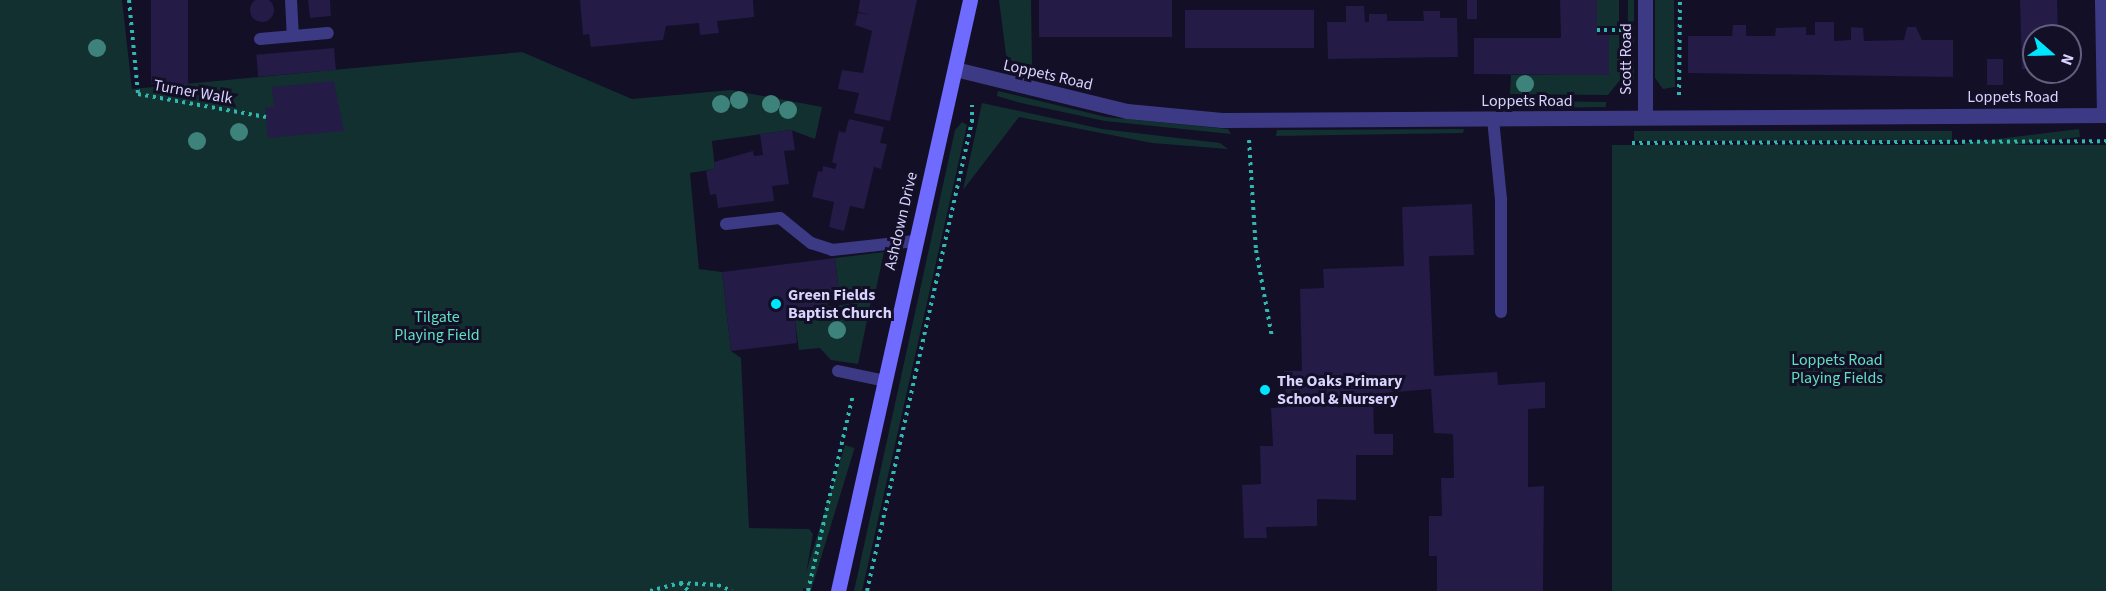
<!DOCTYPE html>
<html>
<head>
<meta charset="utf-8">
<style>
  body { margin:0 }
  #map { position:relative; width:2106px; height:591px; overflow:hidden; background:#130f26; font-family:"Source Sans 3",sans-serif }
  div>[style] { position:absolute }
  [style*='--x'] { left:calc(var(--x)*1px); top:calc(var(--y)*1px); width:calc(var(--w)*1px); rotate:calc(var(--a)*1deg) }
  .green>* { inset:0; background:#12302f; transform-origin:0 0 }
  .building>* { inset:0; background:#241b47; transform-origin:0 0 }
  .round { border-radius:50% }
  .path>* { height:4px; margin-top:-2px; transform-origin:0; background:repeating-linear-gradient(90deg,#2fb8b0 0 3px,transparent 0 7.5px) }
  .lane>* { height:12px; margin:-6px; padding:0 6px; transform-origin:6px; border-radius:6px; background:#3d3a85 }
  .street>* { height:15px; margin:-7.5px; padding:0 7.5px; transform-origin:7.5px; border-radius:7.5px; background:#3d3a85 }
  .secondary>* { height:15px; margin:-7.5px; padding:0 7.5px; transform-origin:7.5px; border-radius:7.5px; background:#6f6bff }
  .trees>* { width:18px; height:18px; margin:-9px; border-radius:50%; background:#3d827b }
  .dots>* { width:16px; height:16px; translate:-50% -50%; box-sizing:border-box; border:3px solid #130f26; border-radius:50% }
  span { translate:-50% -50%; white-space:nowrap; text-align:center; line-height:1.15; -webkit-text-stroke:6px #130f26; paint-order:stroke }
  .street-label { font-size:16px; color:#d9d4ff }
  .poi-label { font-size:16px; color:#d9d4ff; font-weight:700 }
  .left { translate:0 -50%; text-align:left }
  .park-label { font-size:16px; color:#5fe0c0 }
  .north { position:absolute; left:2022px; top:24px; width:60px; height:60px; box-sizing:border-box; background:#130f26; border:2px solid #625e7d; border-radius:50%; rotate:110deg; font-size:16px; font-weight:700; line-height:24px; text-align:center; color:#d9d4ff }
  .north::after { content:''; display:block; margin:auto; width:21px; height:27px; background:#00e5ff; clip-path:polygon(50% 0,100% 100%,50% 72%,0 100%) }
</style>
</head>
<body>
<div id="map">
  <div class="green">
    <div style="clip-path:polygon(0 0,122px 0,132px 89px,522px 52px,632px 99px,731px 90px,822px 107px,815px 139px,791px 130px,712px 141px,715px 169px,690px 173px,699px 269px,722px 272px,731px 351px,741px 358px,749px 528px,809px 529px,813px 534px,803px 591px,0 591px)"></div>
    <div style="clip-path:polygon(999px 0,1031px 0,1032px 65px,1012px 61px,1006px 55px)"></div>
    <div style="left:1597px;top:0;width:22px;height:26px"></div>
    <div style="clip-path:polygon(1628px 0,1634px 0,1634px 83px,1627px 82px)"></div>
    <div style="clip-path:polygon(1655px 0,1674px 0,1675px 87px,1663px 89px,1655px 78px)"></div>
    <div style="clip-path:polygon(1609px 35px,1619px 35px,1620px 80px,1608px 95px,1510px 94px,1511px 75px,1608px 74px)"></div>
    <div style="clip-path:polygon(998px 91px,1106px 117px,1228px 129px,1231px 134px,1105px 121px,1021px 103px,997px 96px)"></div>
    <div style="clip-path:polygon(1539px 101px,1606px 102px,1606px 107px,1540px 108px)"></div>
    <div style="clip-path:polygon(982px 103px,1102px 129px,1220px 143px,1228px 149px,1152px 143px,1019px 117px,963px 190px)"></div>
    <div style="clip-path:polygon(962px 122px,967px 125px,958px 165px,862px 591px,854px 591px,955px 130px)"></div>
    <div style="clip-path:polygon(1464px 129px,1463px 133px,1276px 136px,1277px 130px)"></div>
    <div style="left:2079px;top:129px;width:8px;height:116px;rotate:83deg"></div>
    <div style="left:1634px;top:131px;width:318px;height:10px"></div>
    <div style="left:2106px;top:145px;width:446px;height:494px;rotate:90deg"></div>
    <div style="clip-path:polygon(884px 252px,876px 289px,839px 293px,835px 258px)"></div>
    <div style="clip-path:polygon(871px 301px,858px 364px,831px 360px,820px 348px,799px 350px,795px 321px,826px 317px,825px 307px)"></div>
    <div style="left:845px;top:445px;width:10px;height:149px;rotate:17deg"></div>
  </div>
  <div class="building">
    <div class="round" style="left:250px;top:-2px;width:24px;height:24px"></div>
    <div style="left:151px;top:0;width:37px;height:84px"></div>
    <div style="clip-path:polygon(308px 0,330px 0,331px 16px,310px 18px)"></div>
    <div style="clip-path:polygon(580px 0,753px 0,754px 17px,717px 21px,719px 33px,700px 35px,699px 23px,666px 26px,663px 40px,591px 47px,589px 34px,583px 35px)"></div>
    <div style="clip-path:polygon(860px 0,917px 0,890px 121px,854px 113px,859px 93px,838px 89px,842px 70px,863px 73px,872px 31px,855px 25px,858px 13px,872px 15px,858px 12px)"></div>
    <div style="left:1039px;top:0;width:133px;height:37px"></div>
    <div style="left:1467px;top:0;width:10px;height:19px"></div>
    <div style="clip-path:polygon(1560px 0,1597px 0,1597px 35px,1609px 35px,1609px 75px,1474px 74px,1474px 38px,1561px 38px)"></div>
    <div style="clip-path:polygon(2020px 0,2057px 0,2058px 36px,2034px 36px,2034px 69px,2022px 69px)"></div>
    <div style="clip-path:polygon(1346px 6px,1364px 6px,1365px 22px,1369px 22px,1369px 14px,1387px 14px,1387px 21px,1424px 21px,1423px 11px,1440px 11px,1440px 18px,1457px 18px,1458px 57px,1328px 59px,1327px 22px,1346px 22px)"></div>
    <div style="left:1185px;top:10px;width:129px;height:38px"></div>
    <div style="clip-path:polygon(1815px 22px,1834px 22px,1834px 41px,1851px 40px,1851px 27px,1863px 28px,1864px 41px,1904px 40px,1907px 27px,1916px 27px,1922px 40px,1953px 40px,1953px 77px,1688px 73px,1688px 36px,1732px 36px,1733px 25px,1746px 25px,1746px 36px,1775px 36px,1776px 28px,1806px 27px,1806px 35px,1815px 35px)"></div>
    <div style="left:334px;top:48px;width:22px;height:78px;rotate:85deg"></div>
    <div style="left:1987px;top:59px;width:16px;height:26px"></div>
    <div style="clip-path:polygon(334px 81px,344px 131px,268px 138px,265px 108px,274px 107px,272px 87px)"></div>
    <div style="clip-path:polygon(849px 119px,884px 127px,880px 143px,887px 144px,881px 169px,874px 167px,864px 209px,850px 206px,844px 231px,829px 227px,834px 202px,812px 197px,818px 171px,822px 172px,823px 166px,835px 169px,837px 164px,832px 162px,839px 131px,845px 133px)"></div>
    <div style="clip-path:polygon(792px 130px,795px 150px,784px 151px,789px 184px,772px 186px,774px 201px,718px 208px,716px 194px,710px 195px,706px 171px,715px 169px,714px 162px,753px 151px,754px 156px,763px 155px,760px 134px)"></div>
    <div style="clip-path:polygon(1472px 204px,1474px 255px,1429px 256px,1434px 376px,1497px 372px,1498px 385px,1545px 382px,1545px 408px,1528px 409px,1528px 487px,1544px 486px,1543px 591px,1437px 591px,1437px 556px,1429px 556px,1429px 516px,1442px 516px,1441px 478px,1454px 478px,1453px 434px,1434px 433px,1431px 389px,1373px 394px,1374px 434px,1393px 434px,1393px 455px,1356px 455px,1356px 500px,1317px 499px,1317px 526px,1266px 527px,1267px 538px,1244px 538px,1242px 485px,1261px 484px,1260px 446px,1273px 446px,1271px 408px,1287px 407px,1284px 371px,1302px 371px,1300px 289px,1324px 288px,1323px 269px,1404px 266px,1402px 207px)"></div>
    <div style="clip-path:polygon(835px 258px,839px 293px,829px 294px,826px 317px,795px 321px,797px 343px,731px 351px,722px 272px)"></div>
  </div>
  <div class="path">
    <div style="--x:129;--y:0;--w:94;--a:84.5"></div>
    <div style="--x:138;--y:94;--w:130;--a:10.2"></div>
    <div style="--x:1597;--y:30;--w:26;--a:0"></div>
    <div style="--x:1679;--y:95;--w:95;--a:-89.4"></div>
    <div style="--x:1249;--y:140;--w:110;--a:86.4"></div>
    <div style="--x:1256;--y:250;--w:88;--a:79.6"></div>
    <div style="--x:1632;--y:143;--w:474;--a:-0.2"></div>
    <div style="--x:827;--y:301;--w:51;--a:-5.6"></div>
    <div style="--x:680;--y:583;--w:12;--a:42"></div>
    <div style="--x:650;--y:591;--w:31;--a:-15"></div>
    <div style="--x:680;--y:583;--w:38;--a:3"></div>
    <div style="--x:718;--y:585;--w:15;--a:23"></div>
    <div style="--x:808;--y:591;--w:201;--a:-77.1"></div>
    <div style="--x:867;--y:591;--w:481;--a:-77.4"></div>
    <div style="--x:972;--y:122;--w:17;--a:-90"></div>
  </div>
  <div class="lane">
    <div style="--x:291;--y:0;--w:36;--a:87"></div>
    <div style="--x:260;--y:39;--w:68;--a:-5"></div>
    <div style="--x:1493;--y:119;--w:80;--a:84.3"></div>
    <div style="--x:1501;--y:199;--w:113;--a:90"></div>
    <div style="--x:726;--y:224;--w:54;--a:-6.3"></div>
    <div style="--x:780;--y:218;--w:40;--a:39"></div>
    <div style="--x:811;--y:243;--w:22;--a:18"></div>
    <div style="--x:832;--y:250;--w:83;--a:-6.2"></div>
    <div style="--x:838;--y:371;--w:48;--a:12"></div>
  </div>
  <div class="street">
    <div style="--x:1645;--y:0;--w:117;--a:90"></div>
    <div style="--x:2102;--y:0;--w:115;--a:89"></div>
    <div style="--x:955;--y:69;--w:177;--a:13.7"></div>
    <div style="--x:1127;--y:111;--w:95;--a:5.4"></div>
    <div style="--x:1222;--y:120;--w:884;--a:-0.32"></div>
  </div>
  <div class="secondary">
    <div style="--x:838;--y:591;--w:606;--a:-77.41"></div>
  </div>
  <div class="trees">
    <div style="left:97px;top:48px"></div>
    <div style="left:1525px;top:84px"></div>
    <div style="left:739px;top:100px"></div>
    <div style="left:721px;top:104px"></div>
    <div style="left:771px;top:104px"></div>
    <div style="left:788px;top:110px"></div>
    <div style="left:239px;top:132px"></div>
    <div style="left:197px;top:141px"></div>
    <div style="left:837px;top:330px"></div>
  </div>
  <div class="dots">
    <div style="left:776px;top:304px;background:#00e5ff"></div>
    <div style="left:1265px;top:390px;background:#00e5ff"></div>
  </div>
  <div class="street-label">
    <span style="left:1626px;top:59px;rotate:-90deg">Scott Road</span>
    <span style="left:1048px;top:75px;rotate:13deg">Loppets Road</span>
    <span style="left:193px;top:92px;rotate:10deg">Turner Walk</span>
    <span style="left:2013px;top:97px">Loppets Road</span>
    <span style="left:1527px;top:101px">Loppets Road</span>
    <span style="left:901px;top:221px;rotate:-77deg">Ashdown Drive</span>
  </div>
  <div class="poi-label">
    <span class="left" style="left:788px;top:304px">Green Fields<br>Baptist Church</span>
    <span class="left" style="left:1277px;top:390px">The Oaks Primary<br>School &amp; Nursery</span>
  </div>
  <div class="park-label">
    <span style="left:437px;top:326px">Tilgate<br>Playing Field</span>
    <span style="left:1837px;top:369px">Loppets Road<br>Playing Fields</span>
  </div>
  <div class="north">N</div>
</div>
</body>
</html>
